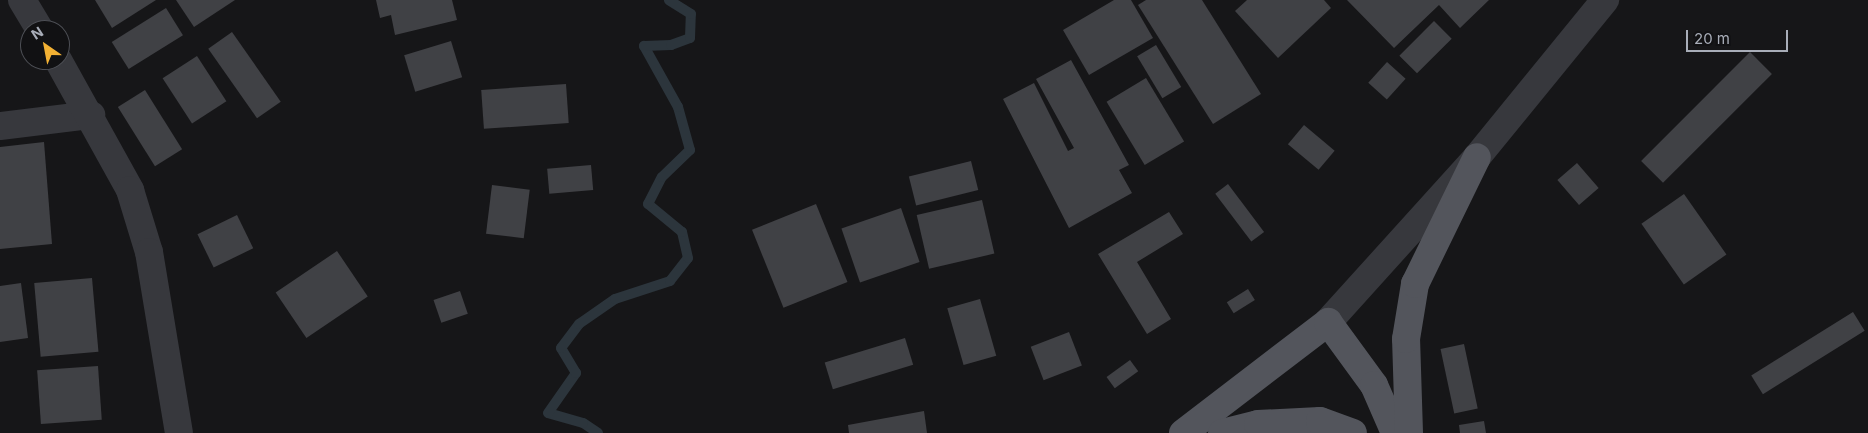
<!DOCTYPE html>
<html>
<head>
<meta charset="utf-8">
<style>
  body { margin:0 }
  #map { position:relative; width:1868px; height:433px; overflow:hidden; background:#161618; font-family:Inter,sans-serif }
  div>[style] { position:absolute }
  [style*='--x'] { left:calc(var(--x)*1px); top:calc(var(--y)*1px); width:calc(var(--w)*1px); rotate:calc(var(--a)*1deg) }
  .stream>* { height:10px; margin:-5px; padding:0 5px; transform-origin:5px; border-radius:5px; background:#2c353c }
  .building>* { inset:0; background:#404145; transform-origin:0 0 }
  .minor>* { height:28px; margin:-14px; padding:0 14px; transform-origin:14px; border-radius:14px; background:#37383d }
  .tertiary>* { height:28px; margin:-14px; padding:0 14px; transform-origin:14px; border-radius:14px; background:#37383d }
  .primary>* { height:28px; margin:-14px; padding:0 14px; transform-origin:14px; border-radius:14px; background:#53555c }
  span { translate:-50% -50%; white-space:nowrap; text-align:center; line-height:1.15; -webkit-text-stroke:4px #111113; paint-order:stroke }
  .north { position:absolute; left:20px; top:20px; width:50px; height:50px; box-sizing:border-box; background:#111113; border:1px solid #4d4f55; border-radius:50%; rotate:327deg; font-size:14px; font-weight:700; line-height:20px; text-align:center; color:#a8adb8 }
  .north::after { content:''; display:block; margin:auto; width:18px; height:22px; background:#f2b134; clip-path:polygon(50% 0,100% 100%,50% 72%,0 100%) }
  .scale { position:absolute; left:1686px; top:30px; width:102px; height:22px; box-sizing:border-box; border:2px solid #a8adb8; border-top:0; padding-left:6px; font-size:15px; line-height:18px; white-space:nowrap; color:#a8adb8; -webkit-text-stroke:4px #111113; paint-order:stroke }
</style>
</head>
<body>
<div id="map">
  <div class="stream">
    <div style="--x:598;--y:433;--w:18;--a:-146"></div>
    <div style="--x:583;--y:423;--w:36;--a:-164"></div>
    <div style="--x:548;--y:413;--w:49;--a:-55"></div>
    <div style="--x:576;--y:373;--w:29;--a:-121"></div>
    <div style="--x:561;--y:348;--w:30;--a:-53"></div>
    <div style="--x:579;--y:324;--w:44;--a:-34.8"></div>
    <div style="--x:615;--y:299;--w:58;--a:-18.1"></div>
    <div style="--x:670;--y:281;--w:29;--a:-52"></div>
    <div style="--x:688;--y:258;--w:27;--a:-103"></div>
    <div style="--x:682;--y:232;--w:44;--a:-140.5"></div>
    <div style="--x:648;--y:204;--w:30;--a:-63"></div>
    <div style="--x:662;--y:177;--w:39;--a:-44"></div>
    <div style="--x:690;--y:150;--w:45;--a:-105.6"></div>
    <div style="--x:678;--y:107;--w:70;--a:-119.1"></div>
    <div style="--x:644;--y:46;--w:27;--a:-2"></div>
    <div style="--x:671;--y:45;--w:20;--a:-20"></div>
    <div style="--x:690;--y:38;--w:24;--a:-88"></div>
    <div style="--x:691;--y:14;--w:26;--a:-148"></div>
  </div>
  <div class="building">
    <div style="clip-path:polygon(95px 0,156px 0,112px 28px)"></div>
    <div style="clip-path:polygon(176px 0,235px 0,194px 27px)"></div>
    <div style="clip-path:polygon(376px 0,452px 0,457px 20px,395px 35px,391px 15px,380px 18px)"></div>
    <div style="clip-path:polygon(1114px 0,1131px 0,1153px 38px,1089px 75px,1063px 30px)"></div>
    <div style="clip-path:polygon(1146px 0,1202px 0,1261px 94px,1213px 124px,1138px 5px)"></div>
    <div style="clip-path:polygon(1247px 0,1324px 0,1331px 8px,1278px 58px,1235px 11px)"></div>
    <div style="clip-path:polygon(1347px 0,1489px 0,1460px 28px,1439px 5px,1394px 48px)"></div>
    <div style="left:166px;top:8px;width:32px;height:64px;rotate:58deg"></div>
    <div style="left:1434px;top:21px;width:25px;height:49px;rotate:45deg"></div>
    <div style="left:232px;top:32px;width:85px;height:29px;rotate:55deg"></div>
    <div style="left:451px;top:41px;width:38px;height:49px;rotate:73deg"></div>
    <div style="left:1156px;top:45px;width:49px;height:22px;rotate:59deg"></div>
    <div style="left:1750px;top:52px;width:31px;height:154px;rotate:45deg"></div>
    <div style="left:197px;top:56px;width:54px;height:41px;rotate:57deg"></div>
    <div style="clip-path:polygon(1071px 60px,1129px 165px,1119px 170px,1132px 193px,1069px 228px,1003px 99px,1034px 83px,1068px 151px,1074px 148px,1036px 79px)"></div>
    <div style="left:1387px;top:62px;width:25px;height:28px;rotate:42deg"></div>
    <div style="left:1146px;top:78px;width:74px;height:46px;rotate:59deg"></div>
    <div style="left:566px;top:84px;width:39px;height:85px;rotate:86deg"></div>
    <div style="left:145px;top:90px;width:70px;height:32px;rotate:58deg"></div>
    <div style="left:1304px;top:125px;width:40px;height:25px;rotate:40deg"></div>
    <div style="clip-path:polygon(44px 142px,52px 244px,0 249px,0 147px)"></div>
    <div style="left:971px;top:161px;width:30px;height:64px;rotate:76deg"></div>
    <div style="left:1577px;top:163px;width:33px;height:26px;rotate:49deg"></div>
    <div style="left:591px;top:165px;width:25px;height:44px;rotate:85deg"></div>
    <div style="left:1228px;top:184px;width:60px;height:16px;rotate:53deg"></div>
    <div style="left:492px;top:185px;width:38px;height:49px;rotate:7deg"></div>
    <div style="left:1684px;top:194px;width:74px;height:52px;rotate:55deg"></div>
    <div style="left:982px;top:200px;width:55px;height:67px;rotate:77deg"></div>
    <div style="left:816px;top:204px;width:84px;height:69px;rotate:68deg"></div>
    <div style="left:901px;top:208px;width:57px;height:63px;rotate:71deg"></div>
    <div style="clip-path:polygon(1169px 212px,1183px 234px,1137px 262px,1171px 319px,1147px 334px,1098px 254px)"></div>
    <div style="left:237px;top:215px;width:37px;height:44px;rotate:64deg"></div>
    <div style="left:337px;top:251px;width:55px;height:74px;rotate:56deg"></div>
    <div style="left:92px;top:278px;width:74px;height:58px;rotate:85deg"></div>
    <div style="clip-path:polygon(21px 283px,28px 338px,0 342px,0 286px)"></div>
    <div style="left:1248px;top:289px;width:13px;height:25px;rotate:58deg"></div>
    <div style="left:460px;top:291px;width:24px;height:28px;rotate:71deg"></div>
    <div style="left:980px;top:299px;width:59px;height:34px;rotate:74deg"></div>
    <div style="left:1853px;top:312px;width:22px;height:120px;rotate:58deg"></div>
    <div style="left:1069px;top:332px;width:36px;height:41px;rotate:69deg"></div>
    <div style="left:905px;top:338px;width:28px;height:84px;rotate:73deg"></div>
    <div style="left:1464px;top:344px;width:66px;height:24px;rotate:78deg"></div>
    <div style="left:1130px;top:360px;width:14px;height:29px;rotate:54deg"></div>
    <div style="left:98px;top:366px;width:54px;height:61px;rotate:86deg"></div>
    <div style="clip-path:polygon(924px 411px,927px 433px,849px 433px,848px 425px)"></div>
    <div style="clip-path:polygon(1484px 421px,1486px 433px,1460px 433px,1459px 425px)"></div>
  </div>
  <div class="minor">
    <div style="--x:0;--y:126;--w:92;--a:-6.9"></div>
  </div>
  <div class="tertiary">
    <div style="--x:22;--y:0;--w:35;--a:59"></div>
    <div style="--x:58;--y:60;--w:149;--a:61"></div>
    <div style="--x:130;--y:190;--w:65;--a:73"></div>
    <div style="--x:149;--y:252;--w:183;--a:80.6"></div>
    <div style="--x:1328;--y:322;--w:222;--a:-47.9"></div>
    <div style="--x:1477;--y:157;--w:203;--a:-50.8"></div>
  </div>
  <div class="primary">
    <div style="--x:1183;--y:433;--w:183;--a:-37.4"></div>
    <div style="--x:1328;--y:322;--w:78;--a:53.9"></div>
    <div style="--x:1374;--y:385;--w:52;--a:66.4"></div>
    <div style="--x:1222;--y:433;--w:37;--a:-14"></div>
    <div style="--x:1258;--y:424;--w:62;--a:-2.8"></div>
    <div style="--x:1320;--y:421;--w:35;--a:20"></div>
    <div style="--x:1409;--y:433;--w:94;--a:-91.8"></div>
    <div style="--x:1406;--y:339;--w:56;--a:-80.7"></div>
    <div style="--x:1415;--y:284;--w:141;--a:-64"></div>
  </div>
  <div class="north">N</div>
  <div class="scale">20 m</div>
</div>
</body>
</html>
